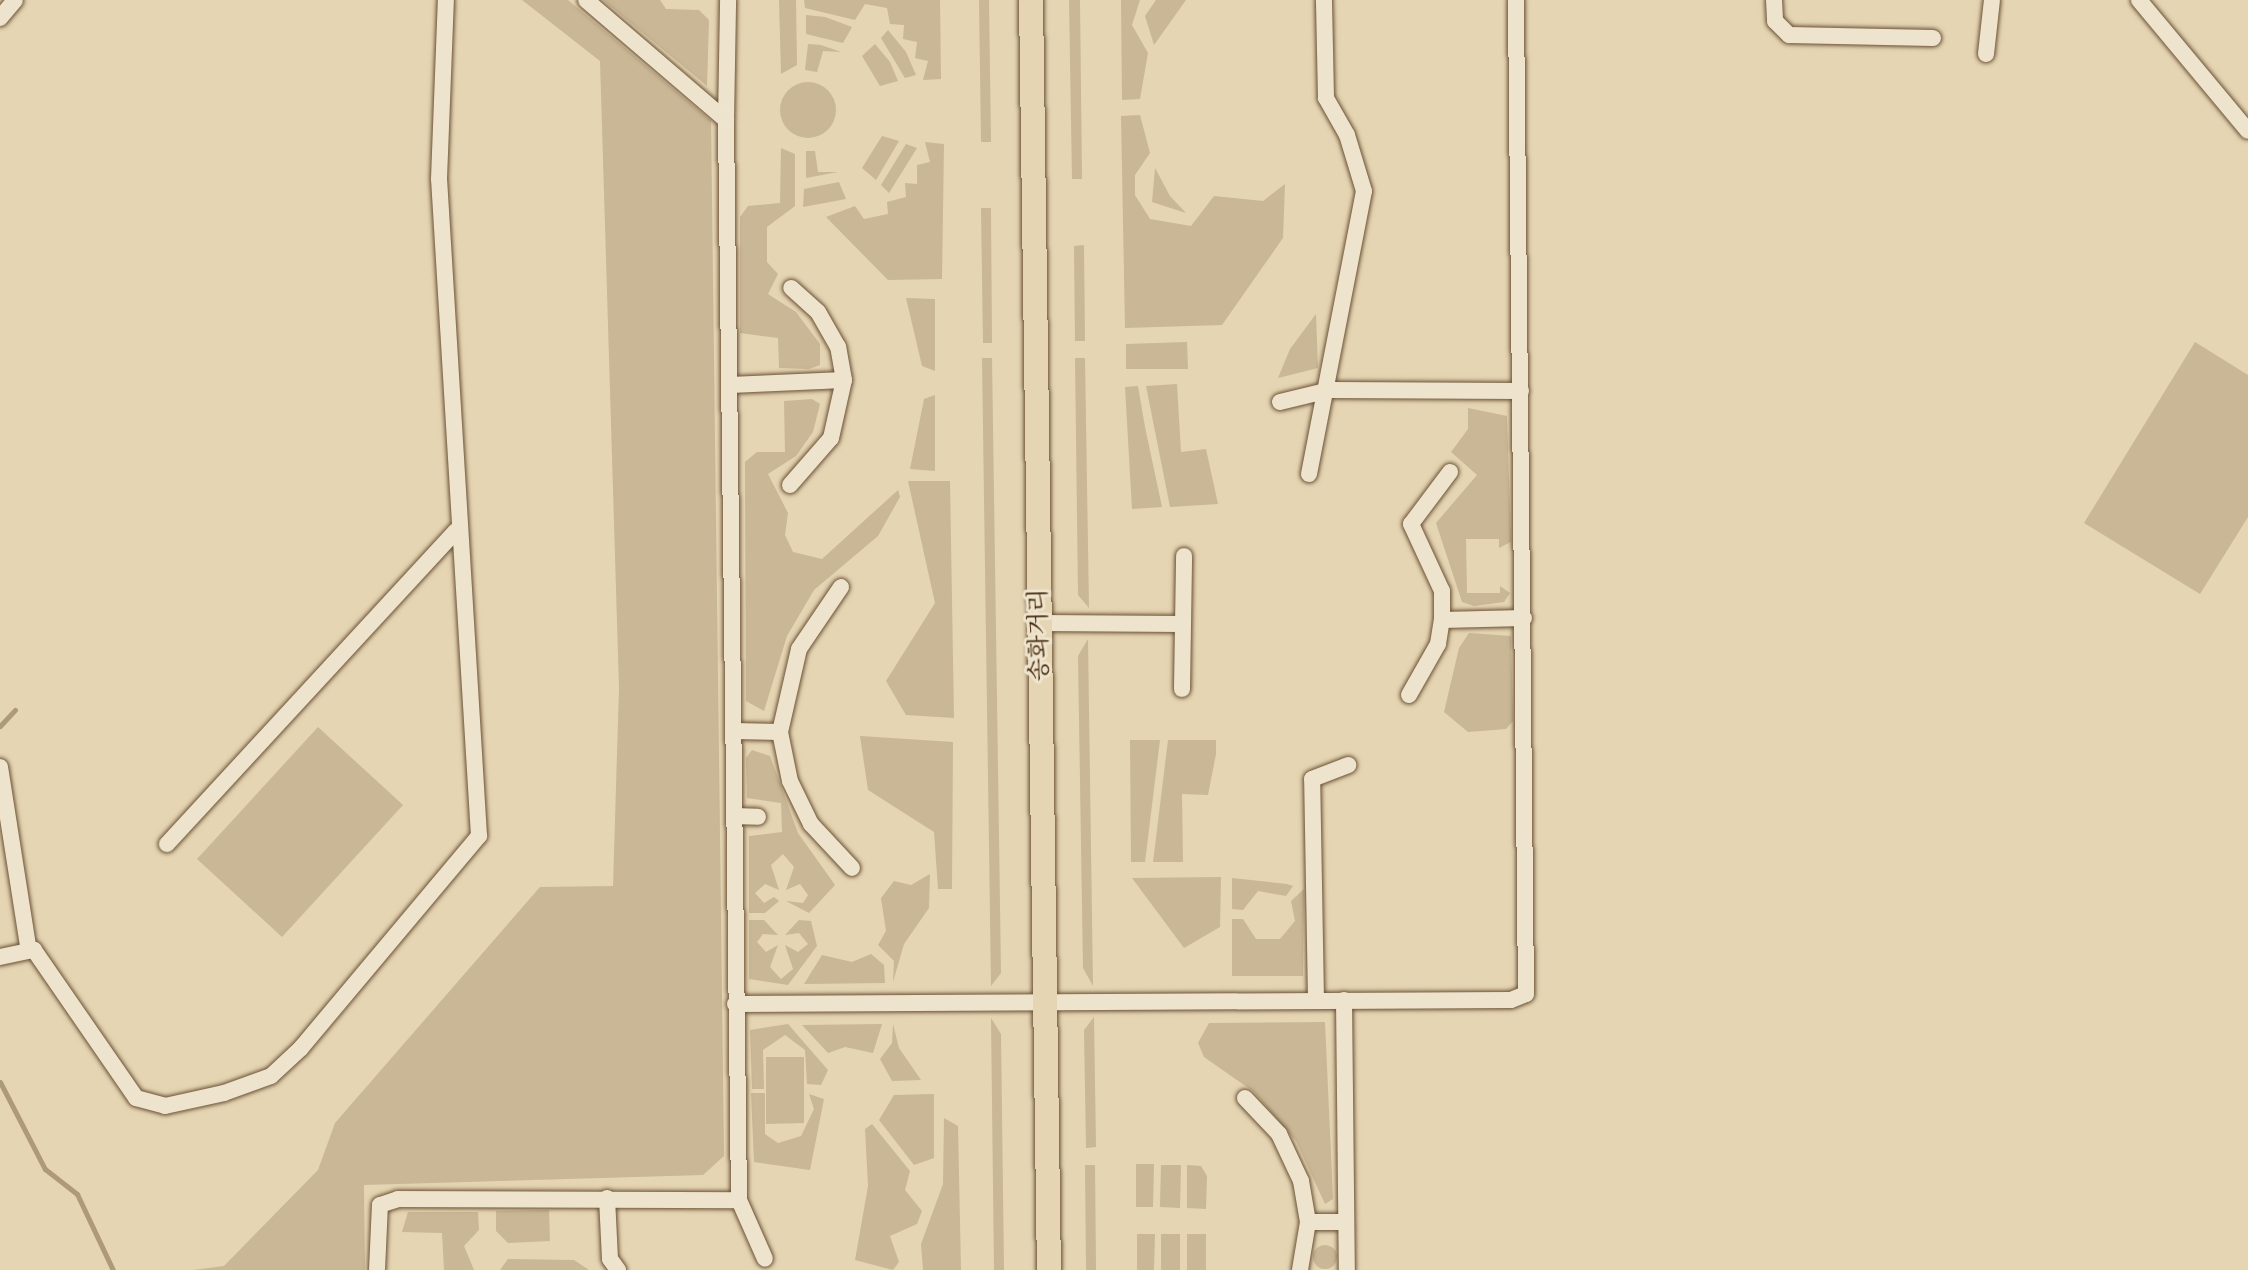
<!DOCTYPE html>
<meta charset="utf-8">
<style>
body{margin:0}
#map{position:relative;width:2248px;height:1270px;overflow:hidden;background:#e5d5b3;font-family:"Old Standard TT","Noto Serif KR",serif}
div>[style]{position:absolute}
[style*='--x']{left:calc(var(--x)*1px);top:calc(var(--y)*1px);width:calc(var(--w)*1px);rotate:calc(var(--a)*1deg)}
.green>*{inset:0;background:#c9b796}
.round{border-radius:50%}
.stream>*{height:5px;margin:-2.5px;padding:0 2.5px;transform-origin:2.5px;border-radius:2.5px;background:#ae9979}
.roads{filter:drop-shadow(0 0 2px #6b5134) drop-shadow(0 0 2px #6b5134)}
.minor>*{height:16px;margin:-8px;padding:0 8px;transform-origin:8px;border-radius:8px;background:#eee4ce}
.primary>*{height:24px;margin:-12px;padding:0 12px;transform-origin:12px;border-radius:12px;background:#e5d5b3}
span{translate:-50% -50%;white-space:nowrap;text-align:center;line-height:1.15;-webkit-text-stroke:6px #eee4ce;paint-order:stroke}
.street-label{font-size:24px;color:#422509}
</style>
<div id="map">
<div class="green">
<i style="clip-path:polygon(522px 0,568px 0,711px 121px,724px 1156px,703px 1175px,364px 1185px,365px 1270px,193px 1270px,224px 1266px,318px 1170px,335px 1123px,540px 887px,613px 886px,619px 688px,600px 61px)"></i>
<i style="clip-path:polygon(603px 0,660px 0,666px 9px,699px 10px,709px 20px,707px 86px)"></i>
<i style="clip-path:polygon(779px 0,796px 0,797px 65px,781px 74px)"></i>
<i style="clip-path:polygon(804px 0,940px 0,941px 79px,923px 80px,928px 61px,915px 58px,917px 42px,903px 39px,904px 25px,890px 24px,887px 8px,865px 4px,855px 20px,805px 8px)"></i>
<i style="clip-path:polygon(979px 0,989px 0,991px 142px,981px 142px)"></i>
<i style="clip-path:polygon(1069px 0,1080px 0,1082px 179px,1072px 179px)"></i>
<i style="clip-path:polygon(1121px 0,1140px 0,1132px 25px,1148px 53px,1140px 99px,1122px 100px)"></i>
<i style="clip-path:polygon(1156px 0,1186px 0,1154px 45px,1145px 16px)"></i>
<i style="clip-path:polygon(806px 15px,825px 17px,852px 27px,843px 43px,806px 34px)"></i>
<i style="clip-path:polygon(888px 30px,906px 52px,916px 75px,905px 78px,881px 38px)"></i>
<i style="clip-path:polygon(808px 44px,821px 45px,841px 52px,823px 51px,817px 72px,805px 70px)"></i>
<i style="clip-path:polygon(875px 44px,890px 62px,898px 81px,880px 86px,862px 56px)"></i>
<i class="round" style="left:780px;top:82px;width:56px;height:56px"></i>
<i style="clip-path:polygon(1140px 115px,1150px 153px,1135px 175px,1135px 195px,1150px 219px,1191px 226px,1214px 196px,1263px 201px,1285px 184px,1283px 238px,1222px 325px,1125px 328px,1121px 116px)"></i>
<i style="clip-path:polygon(882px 136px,899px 141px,876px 180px,862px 168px)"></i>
<i style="clip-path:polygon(925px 142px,944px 144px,942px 279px,888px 280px,826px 217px,855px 206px,864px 219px,888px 214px,887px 202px,906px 197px,905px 183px,917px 184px,917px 165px,930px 162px)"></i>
<i style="clip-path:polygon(906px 144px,917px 148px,889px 193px,881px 185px)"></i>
<i style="clip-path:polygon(781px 148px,795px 154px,795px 206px,767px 227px,767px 262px,778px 274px,768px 294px,796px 312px,820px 344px,820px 365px,809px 369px,779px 368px,778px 338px,740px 333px,740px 217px,748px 206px,780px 203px)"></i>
<i style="clip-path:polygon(806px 151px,815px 151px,818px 172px,838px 172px,806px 178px)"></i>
<i style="clip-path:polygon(1155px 168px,1170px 196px,1186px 213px,1152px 202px)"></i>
<i style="clip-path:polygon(839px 182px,846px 199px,803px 207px,804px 189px)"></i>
<i style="clip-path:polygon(981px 208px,991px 208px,992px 343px,983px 343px)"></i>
<i style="clip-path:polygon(1084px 245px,1085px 341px,1075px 341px,1074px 246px)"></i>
<i style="clip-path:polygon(906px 298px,935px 299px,935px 371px,922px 366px)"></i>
<i style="clip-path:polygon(1316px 314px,1318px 368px,1278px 378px,1290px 349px)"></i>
<i style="clip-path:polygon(1187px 342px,1188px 369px,1126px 369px,1126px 344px)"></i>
<i style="clip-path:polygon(2195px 342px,2248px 375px,2248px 517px,2200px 594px,2084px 523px)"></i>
<i style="clip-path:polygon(982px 358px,992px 358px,1001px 973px,991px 986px)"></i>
<i style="clip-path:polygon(1075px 358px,1085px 358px,1089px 608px,1078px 595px)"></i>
<i style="clip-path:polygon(1177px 384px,1181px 452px,1206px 449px,1218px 504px,1170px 507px,1146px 386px)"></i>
<i style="clip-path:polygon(1138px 386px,1145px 427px,1162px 507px,1132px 509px,1125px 387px)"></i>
<i style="clip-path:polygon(935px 395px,935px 471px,910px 469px,924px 399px)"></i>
<i style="clip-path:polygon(812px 399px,820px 404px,813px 432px,796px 456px,768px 474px,788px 513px,785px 535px,793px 552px,822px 559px,898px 490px,900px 497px,878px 536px,814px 590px,787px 636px,764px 711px,746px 701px,745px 462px,757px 452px,785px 452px,784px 401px)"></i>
<i style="clip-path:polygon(1468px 408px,1507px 416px,1511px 542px,1499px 548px,1499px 539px,1466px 539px,1467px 593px,1500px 593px,1500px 586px,1510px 593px,1504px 602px,1474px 606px,1462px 602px,1436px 523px,1477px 475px,1451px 452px,1468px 429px)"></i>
<i style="clip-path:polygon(908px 481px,950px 481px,954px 718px,906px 715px,886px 681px,935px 603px)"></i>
<i style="clip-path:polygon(1469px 633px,1511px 636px,1513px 721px,1506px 729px,1468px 732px,1444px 712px,1459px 648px)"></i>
<i style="clip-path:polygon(1088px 639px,1093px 986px,1083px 968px,1078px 656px)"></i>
<i style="clip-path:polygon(318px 727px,403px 805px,282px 937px,197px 859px)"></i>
<i style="clip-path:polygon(860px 736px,953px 742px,952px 889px,938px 889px,934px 832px,868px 790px)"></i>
<i style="clip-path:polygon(1130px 740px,1160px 740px,1145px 862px,1131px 862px)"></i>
<i style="clip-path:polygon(1168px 740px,1216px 740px,1216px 754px,1208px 795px,1182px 794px,1183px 862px,1153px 862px)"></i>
<i style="clip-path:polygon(752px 750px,770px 756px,798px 833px,835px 885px,809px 913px,786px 901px,803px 903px,808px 895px,800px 884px,786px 890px,794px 867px,783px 854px,771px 865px,779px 890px,765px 884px,755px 893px,764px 903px,774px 897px,779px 901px,765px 913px,749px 913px,749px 836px,782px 832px,781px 803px,747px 798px,746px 758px)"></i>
<i style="clip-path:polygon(930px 874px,929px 908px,904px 944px,893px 982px,894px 961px,878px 945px,886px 931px,881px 898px,894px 881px,911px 885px)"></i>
<i style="clip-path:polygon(1221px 877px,1220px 927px,1184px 948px,1132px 878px)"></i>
<i style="clip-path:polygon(1232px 878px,1287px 884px,1293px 886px,1286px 896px,1258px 891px,1243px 910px,1232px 909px)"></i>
<i style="clip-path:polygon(1304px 889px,1303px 976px,1232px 976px,1232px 919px,1243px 919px,1256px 939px,1280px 939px,1295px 921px,1291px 901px)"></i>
<i style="clip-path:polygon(749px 920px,764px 920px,778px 935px,763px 934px,757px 942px,766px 952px,778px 945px,770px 967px,781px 979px,793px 969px,785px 945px,798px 952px,808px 944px,799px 933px,785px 935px,799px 920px,811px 921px,817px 946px,788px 985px,749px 979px)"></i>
<i style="clip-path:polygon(871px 954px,884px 965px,885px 983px,804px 984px,822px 955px,852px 962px)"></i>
<i style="clip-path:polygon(1094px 1017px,1096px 1147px,1086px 1148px,1084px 1030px)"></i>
<i style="clip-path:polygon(991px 1018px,1001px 1034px,1004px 1270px,994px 1270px)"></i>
<i style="clip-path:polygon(1325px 1022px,1333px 1199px,1325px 1204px,1296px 1141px,1254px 1092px,1204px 1057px,1198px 1043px,1209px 1023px)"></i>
<i style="clip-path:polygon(788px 1024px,828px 1070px,821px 1085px,807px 1084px,805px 1050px,785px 1035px,763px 1050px,764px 1089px,752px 1089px,750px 1030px)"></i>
<i style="clip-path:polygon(882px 1024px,873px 1053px,845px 1047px,828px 1053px,802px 1025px)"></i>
<i style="clip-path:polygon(893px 1024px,899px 1048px,921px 1080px,892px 1081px,880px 1059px,892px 1043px)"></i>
<i style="clip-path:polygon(766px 1057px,804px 1057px,804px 1123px,766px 1124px)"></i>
<i style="clip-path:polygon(751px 1093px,765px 1093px,765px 1134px,778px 1143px,801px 1136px,814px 1109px,809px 1094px,824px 1099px,810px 1170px,754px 1162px)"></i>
<i style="clip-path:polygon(934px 1094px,934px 1158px,914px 1165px,879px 1120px,894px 1095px)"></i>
<i style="clip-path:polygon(944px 1118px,958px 1126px,961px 1270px,923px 1270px,921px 1244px,943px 1184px)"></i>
<i style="clip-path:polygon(872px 1124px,910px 1171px,905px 1190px,922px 1211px,917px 1224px,890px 1236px,899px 1262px,893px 1270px,855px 1260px,868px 1186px,865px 1129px)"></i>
<i style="clip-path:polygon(1136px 1164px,1154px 1164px,1153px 1207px,1136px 1207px)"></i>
<i style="clip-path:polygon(1085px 1165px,1095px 1165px,1096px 1270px,1086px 1270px)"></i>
<i style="clip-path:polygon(1161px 1165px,1181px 1165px,1180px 1208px,1160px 1207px)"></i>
<i style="clip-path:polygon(1187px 1165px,1201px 1166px,1207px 1176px,1206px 1209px,1187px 1208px)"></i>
<i style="clip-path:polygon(549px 1210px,550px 1241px,508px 1243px,496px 1231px,496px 1211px)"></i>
<i style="clip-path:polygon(408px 1212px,478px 1212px,479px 1230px,464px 1246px,474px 1270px,444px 1270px,442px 1233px,402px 1232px)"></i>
<i style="clip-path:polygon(1137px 1234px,1155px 1234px,1154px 1270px,1137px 1270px)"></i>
<i style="clip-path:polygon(1161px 1234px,1180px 1234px,1180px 1270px,1161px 1270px)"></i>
<i style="clip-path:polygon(1187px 1234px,1206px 1234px,1206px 1270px,1187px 1270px)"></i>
<i class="round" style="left:1313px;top:1245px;width:24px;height:24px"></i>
<i style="clip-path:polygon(508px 1259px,574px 1260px,589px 1270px,500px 1270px)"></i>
</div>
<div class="stream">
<i style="--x:0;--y:726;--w:22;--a:-47"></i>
<i style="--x:0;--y:1082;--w:98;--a:62.7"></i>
<i style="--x:45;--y:1169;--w:41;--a:38"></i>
<i style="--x:77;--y:1194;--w:84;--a:64.7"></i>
</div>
<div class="roads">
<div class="minor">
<i style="--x:1774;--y:0;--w:21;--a:87"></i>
<i style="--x:1775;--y:21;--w:20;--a:45"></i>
<i style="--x:1789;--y:35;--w:144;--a:1.2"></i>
<i style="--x:2139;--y:0;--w:170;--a:50.2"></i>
<i style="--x:0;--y:18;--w:23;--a:-50"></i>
<i style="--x:1986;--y:54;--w:54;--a:-83.7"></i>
<i style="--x:726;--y:120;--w:120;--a:-89"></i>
<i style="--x:730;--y:385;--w:114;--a:-2.5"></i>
<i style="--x:1280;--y:402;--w:51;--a:-13.5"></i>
<i style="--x:1330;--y:390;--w:191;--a:0.3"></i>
<i style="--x:1309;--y:474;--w:288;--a:-79"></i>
<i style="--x:1364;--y:191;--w:59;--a:-106.9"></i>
<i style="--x:1347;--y:135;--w:43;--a:-119.6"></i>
<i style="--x:1326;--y:98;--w:98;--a:-91.2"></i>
<i style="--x:790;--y:485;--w:62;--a:-48.9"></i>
<i style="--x:831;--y:438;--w:59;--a:-77.4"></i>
<i style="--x:844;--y:380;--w:34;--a:-100"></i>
<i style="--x:838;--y:347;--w:40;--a:-119.7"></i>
<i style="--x:818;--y:312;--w:36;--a:-138"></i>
<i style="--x:841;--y:587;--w:75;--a:124.1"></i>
<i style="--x:799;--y:649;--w:85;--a:102.9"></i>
<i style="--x:780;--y:732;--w:50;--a:78.5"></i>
<i style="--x:790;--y:781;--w:48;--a:64"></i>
<i style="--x:811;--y:824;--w:60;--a:47"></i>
<i style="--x:1442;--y:620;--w:82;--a:-1.4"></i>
<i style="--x:1041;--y:623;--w:142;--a:0.4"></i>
<i style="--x:1182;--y:689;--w:133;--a:-89.1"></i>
<i style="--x:1409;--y:695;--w:59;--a:-60.4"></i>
<i style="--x:1438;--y:644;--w:24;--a:-81"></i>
<i style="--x:1442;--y:620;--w:29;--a:-90"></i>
<i style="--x:1442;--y:591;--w:74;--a:-114.8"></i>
<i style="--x:1411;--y:524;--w:65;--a:-53.1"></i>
<i style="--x:734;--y:731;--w:46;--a:1.2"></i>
<i style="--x:0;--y:767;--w:181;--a:81.1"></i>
<i style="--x:734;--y:816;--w:24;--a:2"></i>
<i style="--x:167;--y:844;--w:426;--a:-47.3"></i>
<i style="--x:0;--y:957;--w:35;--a:-12"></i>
<i style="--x:34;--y:950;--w:180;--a:55.4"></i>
<i style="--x:136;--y:1098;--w:30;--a:15"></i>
<i style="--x:165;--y:1106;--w:60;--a:-12.4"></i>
<i style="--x:224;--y:1093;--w:50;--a:-19.9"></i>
<i style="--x:271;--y:1076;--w:41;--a:-43"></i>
<i style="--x:301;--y:1048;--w:277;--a:-50"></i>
<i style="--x:479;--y:836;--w:658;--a:-93.48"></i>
<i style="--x:439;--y:179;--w:179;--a:-87.8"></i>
<i style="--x:1316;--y:1000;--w:221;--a:-91"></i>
<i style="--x:1312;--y:779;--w:39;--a:-21"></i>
<i style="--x:1344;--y:1000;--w:270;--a:89.4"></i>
<i style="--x:735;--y:1004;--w:776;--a:-0.3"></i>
<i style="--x:1511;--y:1000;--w:16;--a:-22"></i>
<i style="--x:1526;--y:994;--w:994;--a:-90.58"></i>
<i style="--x:1245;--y:1098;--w:50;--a:46.6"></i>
<i style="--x:1279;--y:1134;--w:52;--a:64.9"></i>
<i style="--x:1301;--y:1181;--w:42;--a:80.3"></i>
<i style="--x:1308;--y:1222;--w:49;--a:99.5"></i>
<i style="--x:607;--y:1198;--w:61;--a:87.2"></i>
<i style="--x:610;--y:1259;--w:14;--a:54"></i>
<i style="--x:739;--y:1200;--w:64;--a:66.2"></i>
<i style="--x:1308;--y:1222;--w:38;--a:0"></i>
<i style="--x:377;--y:1270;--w:65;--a:-87.4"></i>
<i style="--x:380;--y:1205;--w:19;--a:-18"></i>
<i style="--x:398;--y:1199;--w:341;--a:0.2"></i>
<i style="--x:739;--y:1200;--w:1080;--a:-90.69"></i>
<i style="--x:726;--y:120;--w:184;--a:-139.4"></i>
</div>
<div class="primary">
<i style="--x:1031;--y:0;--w:1270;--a:89.19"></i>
</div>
</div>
<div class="street-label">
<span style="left:1041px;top:635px;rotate:-91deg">송화거리</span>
</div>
</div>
